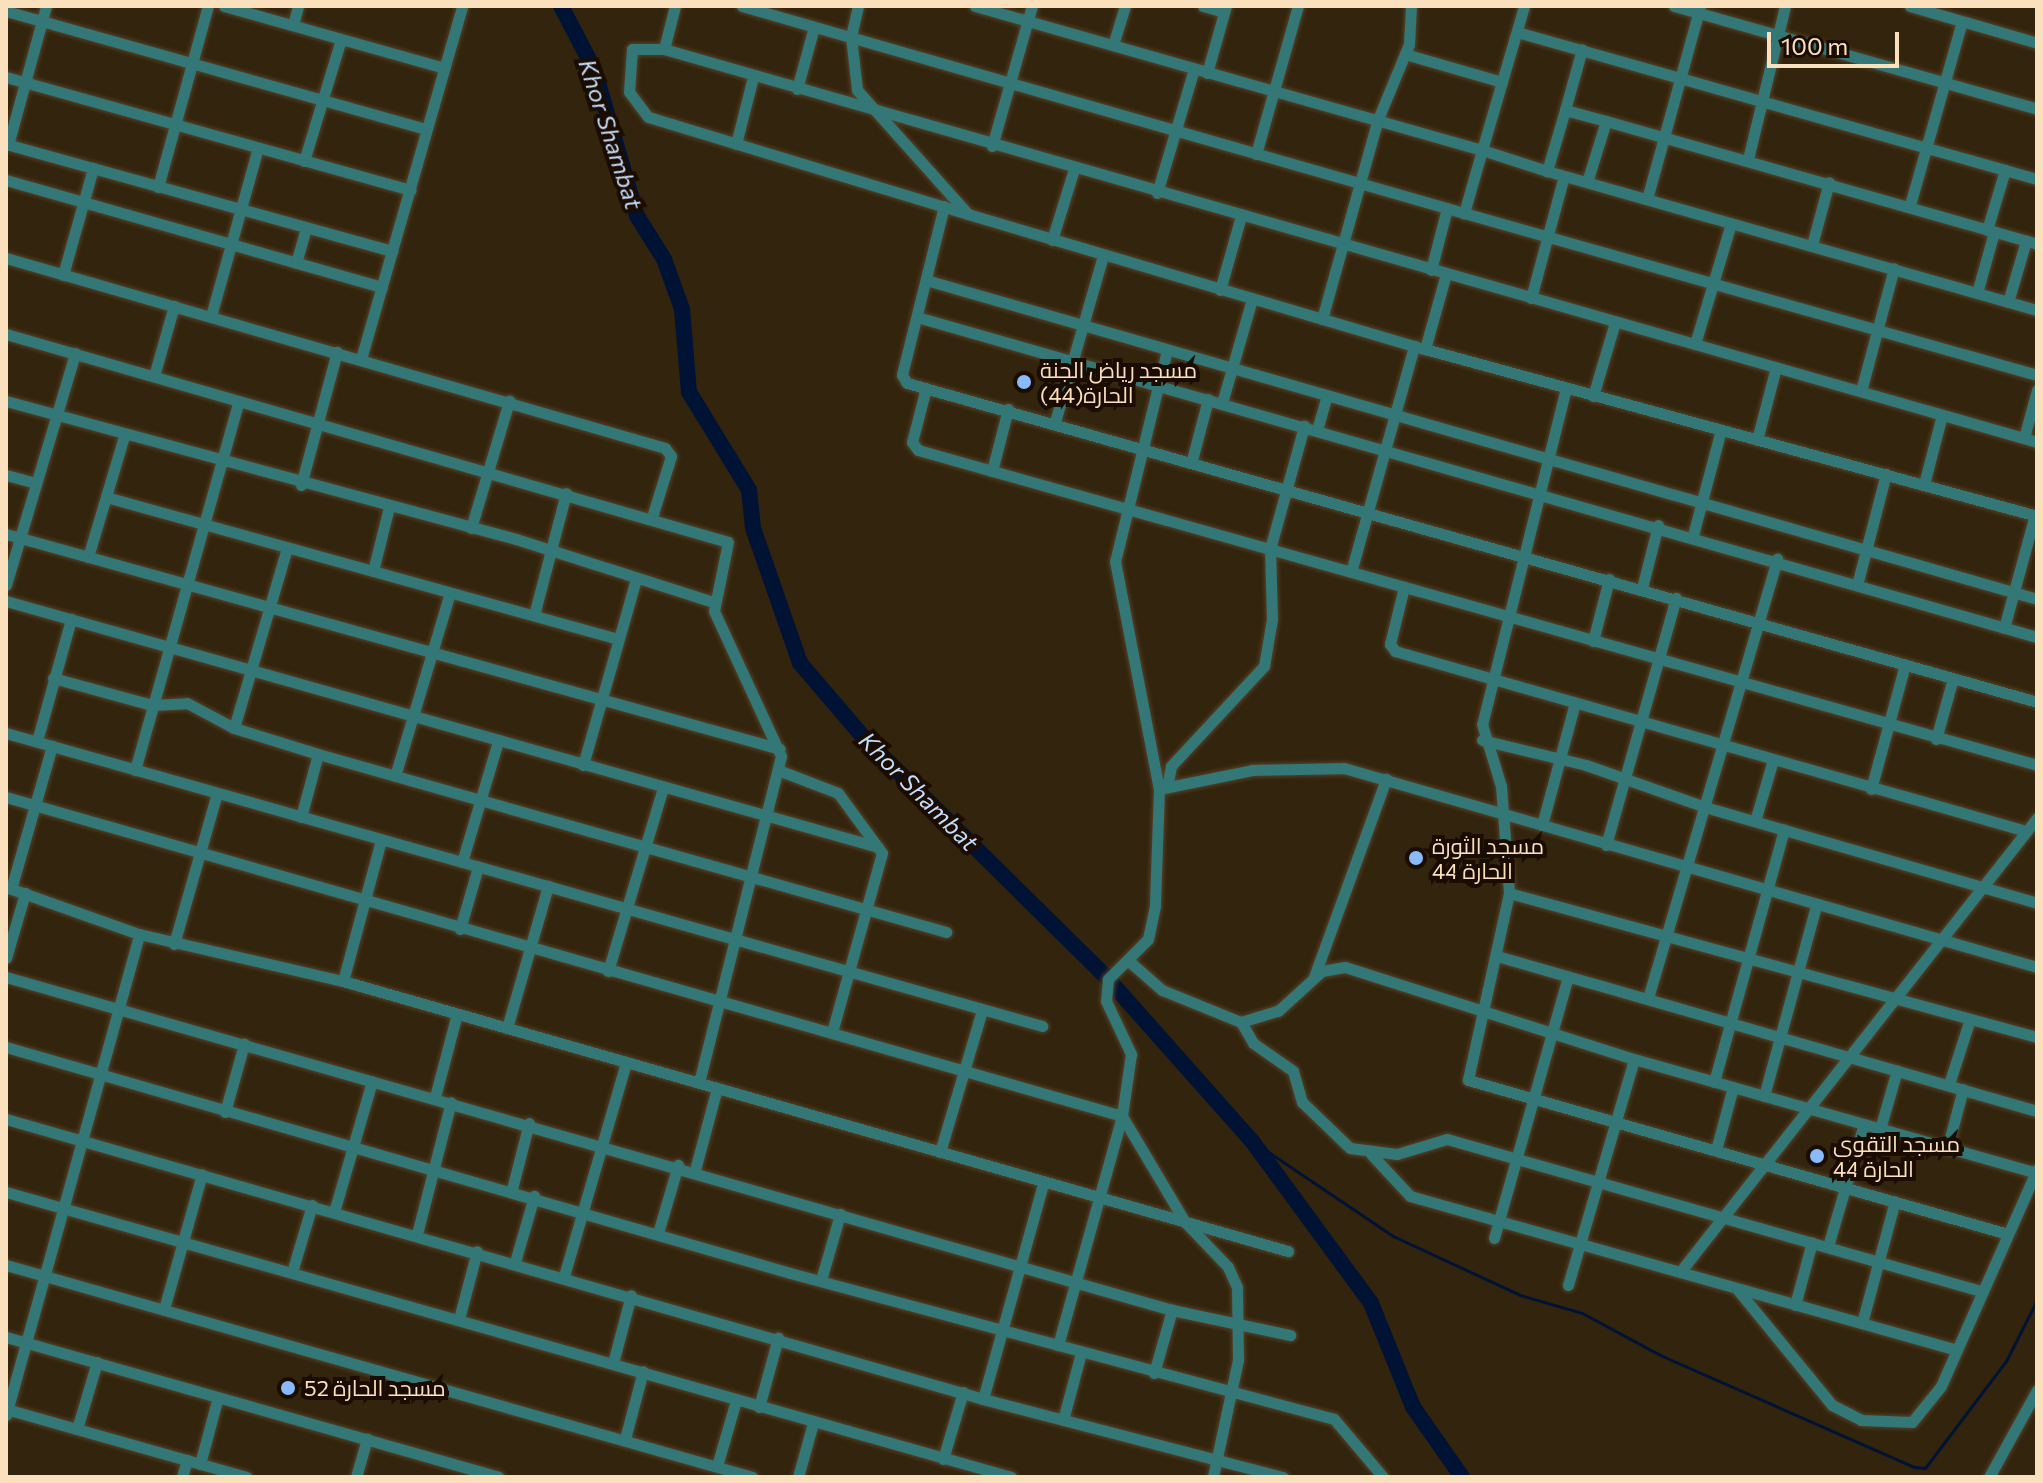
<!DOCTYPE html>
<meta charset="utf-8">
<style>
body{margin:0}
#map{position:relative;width:2043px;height:1483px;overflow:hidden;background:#33240d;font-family:Commissioner,Cairo,sans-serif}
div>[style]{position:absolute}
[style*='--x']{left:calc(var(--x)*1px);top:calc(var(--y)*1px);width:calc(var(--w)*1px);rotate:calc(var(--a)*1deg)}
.stream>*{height:3px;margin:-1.5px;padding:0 1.5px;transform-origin:1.5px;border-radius:1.5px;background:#001334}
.river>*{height:16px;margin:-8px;padding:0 8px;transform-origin:8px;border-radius:8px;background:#001334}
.roads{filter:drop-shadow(0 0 2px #534229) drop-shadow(0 0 2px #534229)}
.minor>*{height:11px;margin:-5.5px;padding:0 5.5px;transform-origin:5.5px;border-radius:5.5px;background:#377}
.dots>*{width:22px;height:22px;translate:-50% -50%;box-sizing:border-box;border:4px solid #1a0c00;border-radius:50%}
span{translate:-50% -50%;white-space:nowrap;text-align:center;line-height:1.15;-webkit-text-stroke:8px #1a0c00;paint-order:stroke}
.poi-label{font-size:22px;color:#fae0bd}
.left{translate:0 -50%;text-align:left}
.water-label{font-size:24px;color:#c5dcfb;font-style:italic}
.frame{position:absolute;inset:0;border:8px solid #fae0bd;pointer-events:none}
.scale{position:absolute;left:1767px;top:32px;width:132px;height:36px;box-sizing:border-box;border:4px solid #fae0bd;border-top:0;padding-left:10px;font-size:24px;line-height:28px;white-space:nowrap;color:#fae0bd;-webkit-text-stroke:6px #1a0c00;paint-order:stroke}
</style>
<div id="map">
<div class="stream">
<i style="--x:1252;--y:1141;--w:170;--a:34"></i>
<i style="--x:1393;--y:1236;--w:140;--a:24.9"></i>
<i style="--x:1520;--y:1295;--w:65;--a:16.2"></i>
<i style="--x:1582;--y:1313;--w:89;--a:28.3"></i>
<i style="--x:1660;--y:1355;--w:278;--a:23.8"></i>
<i style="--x:1914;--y:1467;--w:11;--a:5"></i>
<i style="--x:1925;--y:1468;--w:134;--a:-52.9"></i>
<i style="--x:2006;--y:1361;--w:68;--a:-63.1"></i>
</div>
<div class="river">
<i style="--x:561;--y:6;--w:71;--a:62.4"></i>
<i style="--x:594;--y:69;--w:153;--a:73.7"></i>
<i style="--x:637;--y:216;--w:51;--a:57.9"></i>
<i style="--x:664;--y:259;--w:53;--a:70.2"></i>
<i style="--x:682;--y:309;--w:83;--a:85.2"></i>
<i style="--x:689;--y:392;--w:115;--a:58.5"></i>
<i style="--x:749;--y:490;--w:38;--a:84"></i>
<i style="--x:753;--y:528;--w:143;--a:70.8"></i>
<i style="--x:800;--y:663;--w:99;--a:49.5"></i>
<i style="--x:864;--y:738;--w:343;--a:44.6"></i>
<i style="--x:1108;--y:979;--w:217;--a:48.4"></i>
<i style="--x:1252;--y:1141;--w:201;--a:53.7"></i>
<i style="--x:1371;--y:1303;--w:112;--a:68"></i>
<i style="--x:1413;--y:1407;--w:85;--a:55"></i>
</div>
<div class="roads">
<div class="minor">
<i style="--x:224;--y:6;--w:229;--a:15.7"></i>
<i style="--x:742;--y:6;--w:751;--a:16"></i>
<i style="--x:858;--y:6;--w:32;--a:103"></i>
<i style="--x:851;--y:37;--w:53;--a:83.5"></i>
<i style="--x:857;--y:90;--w:166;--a:48.2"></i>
<i style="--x:968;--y:214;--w:477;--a:16.5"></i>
<i style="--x:1425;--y:349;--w:634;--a:15.26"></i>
<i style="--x:975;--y:6;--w:527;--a:15.86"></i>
<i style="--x:1482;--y:150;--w:150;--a:-73.7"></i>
<i style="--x:1203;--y:6;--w:22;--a:16"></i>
<i style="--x:1674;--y:6;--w:377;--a:15.8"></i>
<i style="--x:1910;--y:6;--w:132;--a:16.2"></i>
<i style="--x:6;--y:11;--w:436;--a:15.7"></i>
<i style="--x:293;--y:25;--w:20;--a:-75"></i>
<i style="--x:1517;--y:32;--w:540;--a:15.79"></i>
<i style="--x:1113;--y:45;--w:41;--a:-72.9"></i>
<i style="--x:664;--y:49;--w:44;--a:-75.7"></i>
<i style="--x:1405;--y:54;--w:101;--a:16.1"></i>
<i style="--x:1207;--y:73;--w:70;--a:-74.2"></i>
<i style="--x:6;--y:77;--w:420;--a:15.6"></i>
<i style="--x:797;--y:89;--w:64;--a:-74.7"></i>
<i style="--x:1565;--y:110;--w:63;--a:-74.4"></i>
<i style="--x:1606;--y:121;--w:448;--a:15.9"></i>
<i style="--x:6;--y:144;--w:401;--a:15.5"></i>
<i style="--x:736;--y:144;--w:69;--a:-75.8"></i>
<i style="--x:8;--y:145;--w:144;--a:-74.7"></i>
<i style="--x:992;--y:146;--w:146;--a:-74.1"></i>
<i style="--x:1256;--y:154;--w:154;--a:-74.2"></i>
<i style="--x:1748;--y:159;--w:157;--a:-76.4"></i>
<i style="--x:304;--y:161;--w:127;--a:-73.1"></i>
<i style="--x:1547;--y:171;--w:509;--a:15.84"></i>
<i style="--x:6;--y:180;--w:391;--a:15.9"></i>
<i style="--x:1587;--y:182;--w:64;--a:-72.7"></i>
<i style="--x:1606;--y:121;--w:42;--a:-165"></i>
<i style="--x:1565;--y:110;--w:64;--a:106.4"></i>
<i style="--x:1547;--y:171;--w:68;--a:-162.1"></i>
<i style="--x:1482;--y:150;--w:66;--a:105.9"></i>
<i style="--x:1464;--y:213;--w:595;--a:15.79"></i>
<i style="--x:158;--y:187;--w:188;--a:-74.6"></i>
<i style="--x:1157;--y:193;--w:129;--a:-73.4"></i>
<i style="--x:1647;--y:199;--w:199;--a:-74.6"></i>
<i style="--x:1910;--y:205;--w:191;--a:-74.2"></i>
<i style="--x:944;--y:206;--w:174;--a:104"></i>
<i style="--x:902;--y:375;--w:9;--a:58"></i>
<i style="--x:907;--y:383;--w:1174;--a:15.76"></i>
<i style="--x:968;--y:214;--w:334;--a:-163.1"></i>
<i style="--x:648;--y:117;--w:31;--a:-127"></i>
<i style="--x:629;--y:92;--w:43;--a:-86"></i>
<i style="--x:632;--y:49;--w:32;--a:0"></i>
<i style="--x:664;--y:49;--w:1428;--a:15.97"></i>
<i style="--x:1987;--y:230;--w:63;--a:-73.3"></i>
<i style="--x:1052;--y:240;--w:74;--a:-72.8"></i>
<i style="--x:1812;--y:245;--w:65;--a:-74.9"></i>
<i style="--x:6;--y:258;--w:686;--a:16.08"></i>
<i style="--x:665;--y:448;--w:10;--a:53"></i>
<i style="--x:671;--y:456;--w:64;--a:107.3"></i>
<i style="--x:296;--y:263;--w:37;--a:-74"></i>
<i style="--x:1431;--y:270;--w:64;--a:-75.5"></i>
<i style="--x:63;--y:275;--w:111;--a:-74.3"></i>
<i style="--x:926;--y:280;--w:1156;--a:16.02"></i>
<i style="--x:1220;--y:290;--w:77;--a:-74.2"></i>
<i style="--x:1977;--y:293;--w:63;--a:-74.4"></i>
<i style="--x:1531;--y:298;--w:126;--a:-74.9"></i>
<i style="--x:2008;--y:302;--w:64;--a:-73.6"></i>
<i style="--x:211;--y:316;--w:174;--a:-74.4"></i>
<i style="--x:917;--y:317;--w:1165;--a:15.95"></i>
<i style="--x:1322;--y:319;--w:208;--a:-74.4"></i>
<i style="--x:1378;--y:119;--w:81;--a:-67.5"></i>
<i style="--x:1409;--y:44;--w:38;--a:-87"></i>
<i style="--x:6;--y:334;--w:751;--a:16.07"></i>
<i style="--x:728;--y:542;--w:70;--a:101.5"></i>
<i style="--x:714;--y:611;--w:160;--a:65.2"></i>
<i style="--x:781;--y:756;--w:337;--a:104.1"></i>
<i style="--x:1695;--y:344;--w:126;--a:-73.4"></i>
<i style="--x:1425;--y:349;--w:78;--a:-74.4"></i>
<i style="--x:1167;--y:350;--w:217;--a:103.8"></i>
<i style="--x:1115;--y:561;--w:232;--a:79.1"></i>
<i style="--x:1159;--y:789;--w:117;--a:92"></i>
<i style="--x:1155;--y:906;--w:34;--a:102"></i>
<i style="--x:1148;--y:939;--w:57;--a:135"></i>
<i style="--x:1108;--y:979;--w:22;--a:95"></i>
<i style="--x:1106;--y:1001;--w:59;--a:64.7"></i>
<i style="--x:1131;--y:1054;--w:63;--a:98.3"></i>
<i style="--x:1122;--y:1116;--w:123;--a:59.3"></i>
<i style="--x:1185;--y:1222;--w:62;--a:46.3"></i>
<i style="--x:1228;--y:1267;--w:22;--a:66"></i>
<i style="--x:1237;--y:1287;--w:73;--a:89.2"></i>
<i style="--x:1238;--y:1360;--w:120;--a:102.1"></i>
<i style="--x:361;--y:359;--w:367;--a:-74"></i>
<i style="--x:154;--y:376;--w:73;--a:-74.1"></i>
<i style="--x:926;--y:388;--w:56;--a:104.5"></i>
<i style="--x:912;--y:442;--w:10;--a:53"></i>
<i style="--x:918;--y:450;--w:1162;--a:15.72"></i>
<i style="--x:1566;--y:388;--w:346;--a:104"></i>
<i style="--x:1482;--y:724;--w:65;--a:73"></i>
<i style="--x:1501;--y:786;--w:107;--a:85.7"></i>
<i style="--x:1509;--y:893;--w:191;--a:102.4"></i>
<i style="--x:1468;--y:1080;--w:557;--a:15.93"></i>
<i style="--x:1861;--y:391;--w:127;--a:-75"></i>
<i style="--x:1593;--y:396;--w:77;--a:-73.4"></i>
<i style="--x:6;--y:401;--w:528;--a:15.14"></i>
<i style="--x:516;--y:539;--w:207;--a:17.7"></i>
<i style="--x:1222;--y:403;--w:108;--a:-73.9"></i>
<i style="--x:1055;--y:422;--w:173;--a:-73.9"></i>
<i style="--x:1317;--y:430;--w:35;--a:-74"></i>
<i style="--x:2024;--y:438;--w:50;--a:-74.8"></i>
<i style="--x:1757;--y:440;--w:75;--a:-75.4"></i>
<i style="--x:1192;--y:460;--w:63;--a:-75.3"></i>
<i style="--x:992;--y:471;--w:64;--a:-75.5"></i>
<i style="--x:6;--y:475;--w:31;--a:15"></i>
<i style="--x:1924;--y:484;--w:71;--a:-75.4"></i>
<i style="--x:301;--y:485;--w:138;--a:-74.9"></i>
<i style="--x:106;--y:497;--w:531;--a:15.5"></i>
<i style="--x:471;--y:528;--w:133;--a:-73.3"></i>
<i style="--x:6;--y:534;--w:803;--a:15.52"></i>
<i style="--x:1693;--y:535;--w:109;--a:-75.1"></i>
<i style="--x:88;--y:557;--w:126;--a:-73.4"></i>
<i style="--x:373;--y:571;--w:66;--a:-76"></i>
<i style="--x:1351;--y:572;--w:235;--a:-74.4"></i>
<i style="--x:6;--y:585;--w:242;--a:-73.4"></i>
<i style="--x:1857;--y:585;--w:115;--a:-75.4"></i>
<i style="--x:1404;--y:587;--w:59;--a:103.8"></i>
<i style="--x:1390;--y:644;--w:9;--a:54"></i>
<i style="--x:1395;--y:651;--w:656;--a:15.92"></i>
<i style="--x:1642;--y:588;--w:65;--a:-75.7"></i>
<i style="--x:6;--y:601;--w:906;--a:15.75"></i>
<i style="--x:534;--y:615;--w:126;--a:-75.3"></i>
<i style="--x:2004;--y:628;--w:117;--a:-74.7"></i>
<i style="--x:1593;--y:641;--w:64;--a:-75.5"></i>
<i style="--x:53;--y:678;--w:103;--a:15.3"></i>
<i style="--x:152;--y:705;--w:35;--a:-3"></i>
<i style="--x:187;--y:703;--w:53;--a:28"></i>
<i style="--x:234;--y:728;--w:88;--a:17.2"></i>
<i style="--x:318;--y:754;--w:653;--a:15.82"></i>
<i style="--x:234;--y:728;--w:188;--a:-73.6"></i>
<i style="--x:6;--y:733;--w:1077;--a:15.79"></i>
<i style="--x:1936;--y:739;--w:63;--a:-74.4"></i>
<i style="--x:1482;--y:740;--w:107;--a:13.5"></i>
<i style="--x:1586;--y:765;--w:126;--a:19.4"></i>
<i style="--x:1705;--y:807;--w:346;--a:16.1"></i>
<i style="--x:37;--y:741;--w:127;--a:-74.4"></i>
<i style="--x:583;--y:765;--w:193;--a:-74.1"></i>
<i style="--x:135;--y:770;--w:383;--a:-74.3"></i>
<i style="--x:778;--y:770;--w:64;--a:21"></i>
<i style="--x:838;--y:793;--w:74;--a:53.7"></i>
<i style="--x:882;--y:853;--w:186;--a:105.6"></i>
<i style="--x:395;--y:776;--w:191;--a:-73.3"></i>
<i style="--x:1167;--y:787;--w:21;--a:-79"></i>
<i style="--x:1171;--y:766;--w:137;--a:-47.1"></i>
<i style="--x:1264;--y:666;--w:48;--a:-80.3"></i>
<i style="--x:1272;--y:619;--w:70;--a:-91.6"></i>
<i style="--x:1270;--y:549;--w:128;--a:-74.5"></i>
<i style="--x:1159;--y:789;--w:95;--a:-11.5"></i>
<i style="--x:1252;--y:770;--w:92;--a:-1.2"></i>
<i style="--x:1344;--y:768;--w:721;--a:16.02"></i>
<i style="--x:1871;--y:789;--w:129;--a:-74.7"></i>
<i style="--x:6;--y:797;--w:1161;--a:15.95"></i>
<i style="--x:1122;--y:1116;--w:238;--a:105.6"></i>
<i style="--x:301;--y:817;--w:65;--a:-74.9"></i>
<i style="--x:1755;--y:821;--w:64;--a:-73.6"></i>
<i style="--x:1542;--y:825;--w:126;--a:-74.9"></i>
<i style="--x:1606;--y:845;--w:257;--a:-74.2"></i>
<i style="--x:462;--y:862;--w:126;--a:-73.4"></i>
<i style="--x:6;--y:887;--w:141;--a:19.5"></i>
<i style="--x:139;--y:934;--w:209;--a:13"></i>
<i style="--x:343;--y:981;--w:983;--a:15.95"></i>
<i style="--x:11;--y:889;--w:149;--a:-74"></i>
<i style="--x:1509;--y:893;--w:547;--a:15.26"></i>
<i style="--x:460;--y:929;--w:65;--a:-73.8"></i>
<i style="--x:174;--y:944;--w:157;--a:-74.1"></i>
<i style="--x:1497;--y:956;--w:562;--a:16.02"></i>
<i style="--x:6;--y:958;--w:68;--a:-73.7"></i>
<i style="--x:1130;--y:962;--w:43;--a:41.2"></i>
<i style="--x:1162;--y:990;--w:85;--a:22.1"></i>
<i style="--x:1241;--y:1022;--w:39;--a:-17"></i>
<i style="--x:1278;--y:1011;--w:59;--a:-42.3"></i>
<i style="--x:1322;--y:971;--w:23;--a:-10"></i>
<i style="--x:1345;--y:967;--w:303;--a:17.7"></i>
<i style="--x:1634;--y:1059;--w:418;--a:15.8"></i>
<i style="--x:608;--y:971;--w:191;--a:-73.3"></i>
<i style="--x:6;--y:977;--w:1213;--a:15.94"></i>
<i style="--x:1172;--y:1310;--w:121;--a:12"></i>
<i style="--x:1314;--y:977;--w:211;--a:-70"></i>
<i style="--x:343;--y:981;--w:146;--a:-74.9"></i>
<i style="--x:1648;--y:998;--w:458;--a:-73.6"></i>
<i style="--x:1241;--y:1022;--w:24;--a:60"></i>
<i style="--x:1253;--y:1043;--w:49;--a:35"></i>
<i style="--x:1293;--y:1071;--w:32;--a:74"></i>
<i style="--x:1302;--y:1102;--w:66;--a:43.8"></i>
<i style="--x:1350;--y:1148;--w:47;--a:7.3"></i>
<i style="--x:1397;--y:1154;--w:52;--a:-16.7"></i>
<i style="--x:1447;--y:1139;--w:555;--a:15.89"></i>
<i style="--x:507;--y:1028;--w:148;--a:-73.9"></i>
<i style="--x:6;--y:1047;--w:816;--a:16.08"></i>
<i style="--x:790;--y:1273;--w:563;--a:15.02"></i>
<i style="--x:1334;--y:1419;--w:76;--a:49.8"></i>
<i style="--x:1714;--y:1082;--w:262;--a:-74.5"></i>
<i style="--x:1949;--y:1084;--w:68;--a:-72.1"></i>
<i style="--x:1764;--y:1096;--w:197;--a:-74.7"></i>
<i style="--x:435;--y:1097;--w:86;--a:-75.2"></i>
<i style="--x:225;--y:1112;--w:71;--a:-74.4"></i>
<i style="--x:6;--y:1119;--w:1016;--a:15.99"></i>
<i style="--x:983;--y:1399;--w:310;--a:14.6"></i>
<i style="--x:1880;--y:1129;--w:61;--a:-73.9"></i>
<i style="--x:1947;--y:1149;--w:62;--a:-75.1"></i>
<i style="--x:1716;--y:1150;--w:65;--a:-74.9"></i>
<i style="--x:940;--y:1152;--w:148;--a:-73.5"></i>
<i style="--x:1371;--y:1154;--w:57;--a:47.1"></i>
<i style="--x:1410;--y:1196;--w:568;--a:15.72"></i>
<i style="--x:695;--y:1170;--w:85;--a:-75"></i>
<i style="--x:512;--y:1189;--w:68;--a:-75.6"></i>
<i style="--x:6;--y:1192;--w:1045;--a:15.83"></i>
<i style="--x:334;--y:1212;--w:136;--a:-73.8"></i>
<i style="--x:658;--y:1233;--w:71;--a:-73.6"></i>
<i style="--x:417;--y:1234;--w:136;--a:-75.6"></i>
<i style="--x:1494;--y:1238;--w:272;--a:-74.2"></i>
<i style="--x:1828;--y:1246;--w:127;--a:-73.6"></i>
<i style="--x:515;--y:1262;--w:69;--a:-73.9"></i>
<i style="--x:6;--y:1265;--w:776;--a:15.86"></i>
<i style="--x:292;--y:1272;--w:70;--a:-73.4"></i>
<i style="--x:1680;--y:1272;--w:578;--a:-51.82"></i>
<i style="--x:564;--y:1276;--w:223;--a:-73.8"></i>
<i style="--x:821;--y:1280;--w:69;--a:-73.9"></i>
<i style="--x:1568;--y:1285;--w:235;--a:-73.7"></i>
<i style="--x:1737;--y:1289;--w:150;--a:50.7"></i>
<i style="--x:1832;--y:1405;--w:33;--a:27"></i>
<i style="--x:1861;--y:1420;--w:51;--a:2.2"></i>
<i style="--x:1912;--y:1422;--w:46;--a:-51.1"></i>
<i style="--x:1941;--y:1386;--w:237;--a:-66.1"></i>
<i style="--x:1795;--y:1305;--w:65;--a:-74.9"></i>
<i style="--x:164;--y:1309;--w:140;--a:-74.3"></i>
<i style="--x:459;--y:1319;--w:70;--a:-75.2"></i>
<i style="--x:1862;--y:1323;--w:126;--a:-74.9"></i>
<i style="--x:6;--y:1337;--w:512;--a:15.85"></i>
<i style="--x:613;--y:1363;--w:70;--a:-75.2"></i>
<i style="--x:1154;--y:1373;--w:66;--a:-74.1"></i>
<i style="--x:983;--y:1399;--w:226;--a:-74.4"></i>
<i style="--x:759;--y:1407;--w:72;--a:-74.6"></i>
<i style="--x:6;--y:1409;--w:250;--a:15.8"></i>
<i style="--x:6;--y:1415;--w:499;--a:-74.5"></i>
<i style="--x:1063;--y:1420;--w:69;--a:-75"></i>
<i style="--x:77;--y:1429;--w:70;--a:-73.4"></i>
<i style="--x:625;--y:1439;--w:70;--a:-75.2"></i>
<i style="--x:943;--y:1459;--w:70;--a:-73.4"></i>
<i style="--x:200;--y:1464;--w:69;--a:-75"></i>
<i style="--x:717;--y:1466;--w:69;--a:-73.9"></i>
<i style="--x:182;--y:1477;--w:18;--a:-74"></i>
<i style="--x:356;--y:1477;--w:40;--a:-74"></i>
<i style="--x:798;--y:1477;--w:56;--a:-74.5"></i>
<i style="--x:1989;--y:1477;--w:99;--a:-61.1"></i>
</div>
</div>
<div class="dots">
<i style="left:1024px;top:382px;background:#88bafc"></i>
<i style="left:1416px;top:858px;background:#88bafc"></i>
<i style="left:1817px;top:1156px;background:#88bafc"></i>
<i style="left:288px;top:1388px;background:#88bafc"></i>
</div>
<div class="poi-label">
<span class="left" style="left:1040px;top:382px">مسجد رياض الجنة<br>الحارة(44)</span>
<span class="left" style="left:1432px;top:858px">مسجد الثورة<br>الحارة 44</span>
<span class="left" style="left:1833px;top:1156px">مسجد التقوي<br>الحارة 44</span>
<span class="left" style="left:304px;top:1388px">مسجد الحارة 52</span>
</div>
<div class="water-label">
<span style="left:611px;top:134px;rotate:72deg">Khor Shambat</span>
<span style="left:919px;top:791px;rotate:45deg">Khor Shambat</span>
</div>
<div class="frame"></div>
<div class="scale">100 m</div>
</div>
